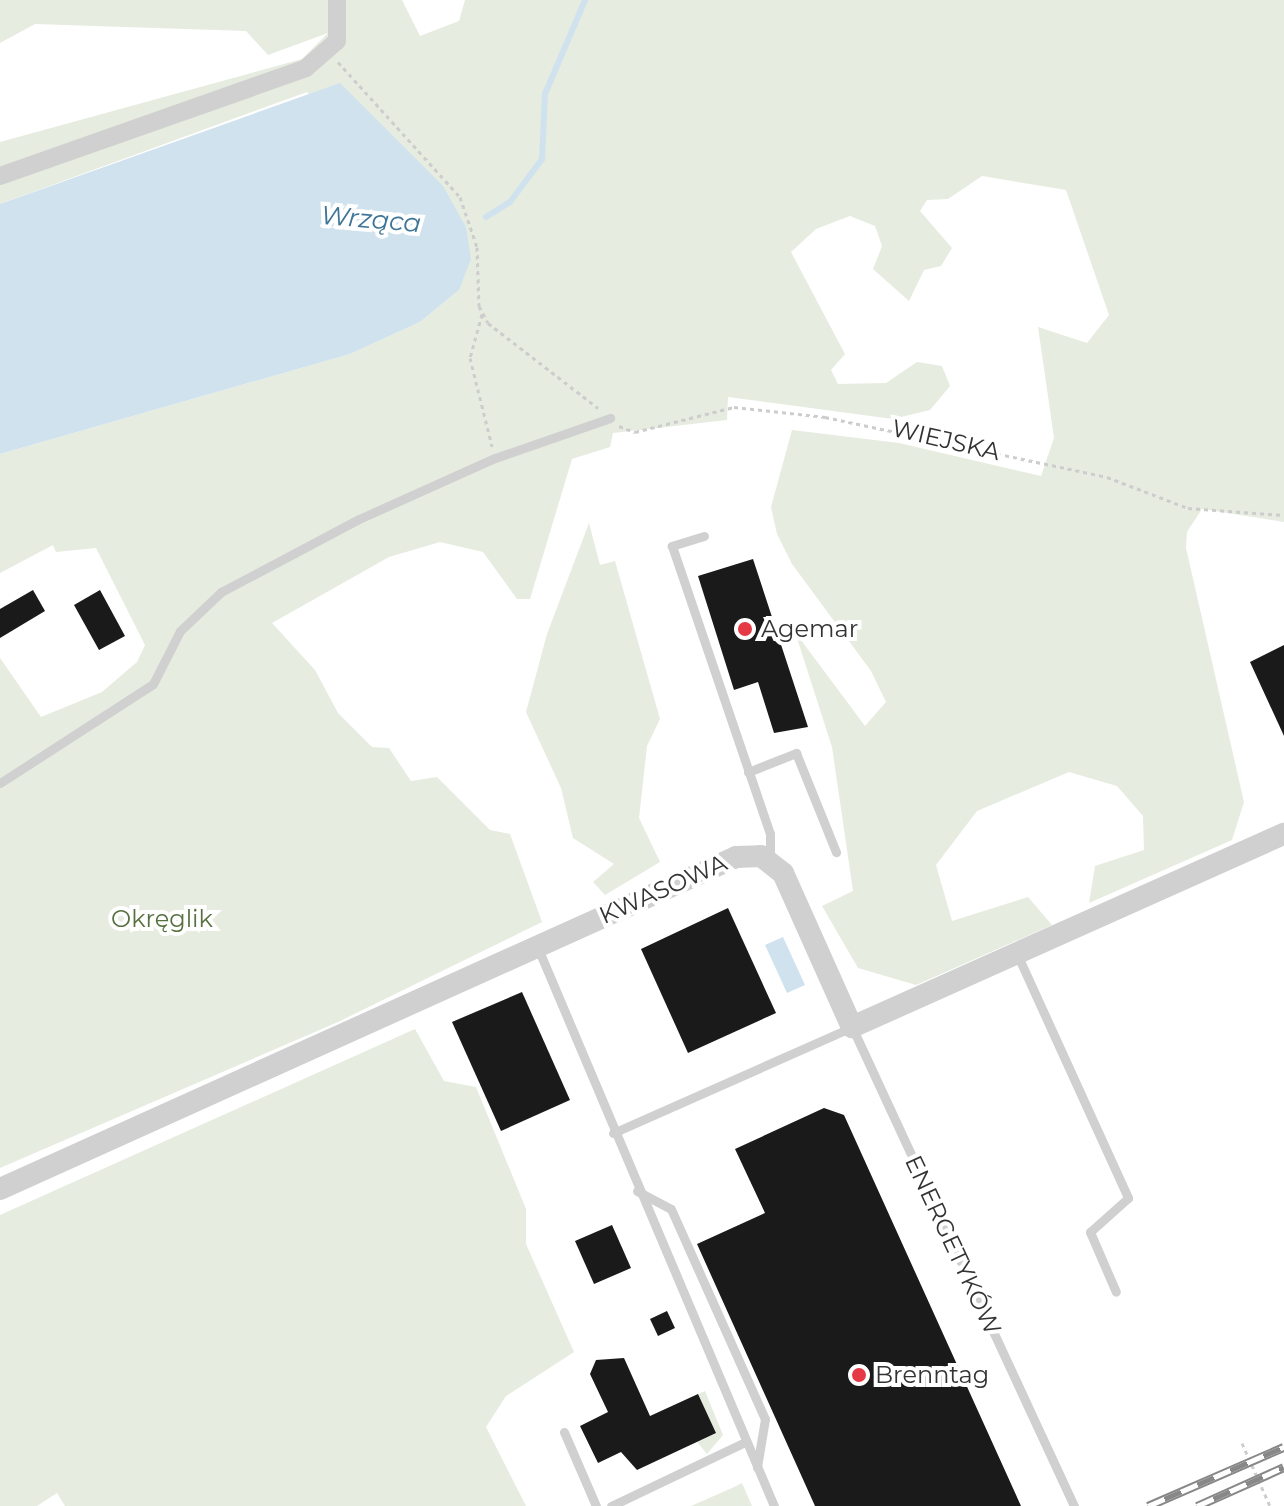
<!DOCTYPE html>
<meta charset="utf-8">
<style>
body{margin:0}
#map{position:relative;width:1284px;height:1506px;overflow:hidden;background:#fff;font-family:Montserrat,sans-serif}
div>[style]{position:absolute}
[style*='--x']{left:calc(var(--x)*1px);top:calc(var(--y)*1px);width:calc(var(--w)*1px);rotate:calc(var(--a)*1deg)}
.green>*{inset:0;background:#e6ecdf}
.water>*{inset:0;background:#cfe2ee}
.stream>*{height:6px;margin:-3px;padding:0 3px;transform-origin:3px;border-radius:3px;background:#cfe2ee}
.building>*{inset:0;background:#1a1a1a}
.path>*{height:3px;margin-top:-1.5px;transform-origin:0;background:repeating-linear-gradient(90deg,#cdcdcd 0 4px,transparent 0 8px)}
.service>*{height:9px;margin:-4.5px;padding:0 4.5px;transform-origin:4.5px;border-radius:4.5px;background:#d0d0d0}
.minor>*{height:18px;margin:-9px;padding:0 9px;transform-origin:9px;border-radius:9px;background:#d0d0d0}
.tertiary>*{height:22px;margin:-11px;padding:0 11px;transform-origin:11px;border-radius:11px;background:#d0d0d0}
.rail>*{height:9px;margin-top:-4.5px;transform-origin:0;background:repeating-linear-gradient(90deg,#fff 0 18px,#888 0 36px);box-sizing:border-box;border-block:2px solid #888}
.dots>*{width:22px;height:22px;translate:-50% -50%;box-sizing:border-box;border:4px solid #fff;border-radius:50%}
span{translate:-50% -50%;white-space:nowrap;text-align:center;line-height:1.15;-webkit-text-stroke:8px #fff;paint-order:stroke}
.street-label{font-size:24px;color:#333}
.poi-label{font-size:24px;color:#333}
.left{translate:0 -50%;text-align:left}
.park-label{font-size:24px;color:#56703f}
.water-label{font-size:26px;color:#3f7597;font-style:italic}
</style>
<div id="map">
<div class="green">
<i style="clip-path:polygon(0 0,402px 0,420px 36px,459px 21px,465px 0,1284px 0,1284px 522px,1202px 509px,1187px 532px,1186px 548px,1244px 802px,1232px 840px,1089px 903px,1095px 866px,1144px 850px,1143px 816px,1117px 786px,1069px 772px,977px 811px,936px 865px,952px 921px,1028px 897px,1052px 925px,916px 985px,858px 968px,822px 906px,853px 891px,832px 747px,795px 632px,865px 726px,886px 702px,871px 671px,792px 564px,777px 534px,771px 507px,792px 430px,899px 443px,1041px 476px,1054px 438px,1038px 327px,1087px 343px,1109px 315px,1066px 190px,982px 176px,948px 199px,927px 200px,920px 211px,952px 248px,941px 266px,924px 270px,909px 301px,873px 269px,882px 246px,875px 226px,850px 216px,816px 229px,791px 252px,845px 354px,831px 370px,838px 384px,886px 383px,917px 362px,942px 366px,950px 386px,930px 410px,893px 419px,728px 397px,727px 420px,613px 433px,610px 447px,572px 459px,530px 599px,517px 599px,483px 552px,440px 542px,389px 557px,272px 623px,315px 670px,338px 713px,372px 747px,389px 748px,411px 781px,437px 777px,490px 830px,510px 834px,542px 922px,338px 1022px,0 1168px,0 658px,41px 717px,102px 692px,137px 662px,145px 645px,96px 548px,56px 552px,53px 545px,0 573px,0 454px,350px 354px,420px 322px,459px 290px,307px 92px,0 204px,0 142px,302px 59px,328px 33px,268px 55px,246px 31px,35px 24px,0 43px)"></i>
<i style="clip-path:polygon(589px 523px,600px 565px,615px 561px,660px 719px,647px 746px,639px 818px,660px 862px,605px 895px,593px 882px,614px 864px,573px 838px,561px 788px,526px 712px,547px 634px)"></i>
<i style="clip-path:polygon(415px 1029px,444px 1081px,476px 1087px,526px 1209px,526px 1244px,574px 1352px,506px 1396px,486px 1427px,526px 1506px,65px 1506px,57px 1493px,37px 1506px,0 1506px,0 1215px)"></i>
<i style="clip-path:polygon(705px 1391px,723px 1435px,707px 1454px,697px 1442px,716px 1433px,698px 1394px)"></i>
<i style="clip-path:polygon(742px 1483px,752px 1506px,691px 1506px,732px 1488px)"></i>
</div>
<div class="water">
<i style="clip-path:polygon(340px 83px,443px 186px,466px 227px,471px 259px,459px 290px,420px 322px,350px 354px,0 454px,0 204px)"></i>
<i style="clip-path:polygon(783px 937px,805px 985px,787px 993px,765px 945px)"></i>
</div>
<div class="stream">
<i style="--x:486;--y:217;--w:28;--a:-32"></i>
<i style="--x:510;--y:202;--w:54;--a:-53.3"></i>
<i style="--x:542;--y:159;--w:65;--a:-87.4"></i>
<i style="--x:545;--y:94;--w:102;--a:-66.9"></i>
</div>
<div class="building">
<i style="clip-path:polygon(753px 559px,808px 727px,774px 733px,758px 682px,734px 690px,698px 576px)"></i>
<i style="clip-path:polygon(33px 590px,45px 611px,0 638px,0 609px)"></i>
<i style="clip-path:polygon(100px 590px,125px 636px,99px 650px,74px 605px)"></i>
<i style="clip-path:polygon(1284px 645px,1284px 736px,1250px 662px)"></i>
<i style="clip-path:polygon(728px 908px,776px 1013px,688px 1053px,641px 949px)"></i>
<i style="clip-path:polygon(522px 992px,570px 1100px,501px 1131px,452px 1022px)"></i>
<i style="clip-path:polygon(824px 1108px,844px 1115px,1021px 1506px,815px 1506px,697px 1244px,765px 1213px,735px 1149px)"></i>
<i style="clip-path:polygon(612px 1225px,631px 1268px,594px 1284px,575px 1241px)"></i>
<i style="clip-path:polygon(667px 1311px,675px 1328px,658px 1336px,650px 1319px)"></i>
<i style="clip-path:polygon(624px 1358px,650px 1416px,698px 1394px,716px 1433px,637px 1470px,621px 1452px,598px 1463px,580px 1426px,608px 1412px,590px 1374px,596px 1360px)"></i>
</div>
<div class="path">
<i style="--x:338;--y:62;--w:182;--a:47.9"></i>
<i style="--x:460;--y:197;--w:53;--a:71.2"></i>
<i style="--x:477;--y:247;--w:59;--a:88.1"></i>
<i style="--x:479;--y:306;--w:19;--a:62"></i>
<i style="--x:488;--y:323;--w:139;--a:37.7"></i>
<i style="--x:482;--y:314;--w:46;--a:105.3"></i>
<i style="--x:470;--y:358;--w:91;--a:76"></i>
<i style="--x:619;--y:426;--w:17;--a:21"></i>
<i style="--x:635;--y:432;--w:102;--a:-14.2"></i>
<i style="--x:734;--y:407;--w:92;--a:6.3"></i>
<i style="--x:825;--y:417;--w:288;--a:12"></i>
<i style="--x:1107;--y:477;--w:87;--a:20.9"></i>
<i style="--x:1188;--y:508;--w:96;--a:4.2"></i>
<i style="--x:1242;--y:1443;--w:69;--a:66"></i>
</div>
<div class="service">
<i style="--x:704;--y:536;--w:34;--a:163"></i>
<i style="--x:672;--y:546;--w:304;--a:71.2"></i>
<i style="--x:770;--y:834;--w:26;--a:90"></i>
<i style="--x:748;--y:772;--w:52;--a:-21.6"></i>
<i style="--x:796;--y:753;--w:107;--a:68"></i>
<i style="--x:0;--y:783;--w:182;--a:-32.9"></i>
<i style="--x:153;--y:684;--w:59;--a:-63"></i>
<i style="--x:180;--y:631;--w:57;--a:-43.6"></i>
<i style="--x:221;--y:592;--w:156;--a:-27.9"></i>
<i style="--x:359;--y:519;--w:149;--a:-24.2"></i>
<i style="--x:495;--y:458;--w:122;--a:-19.2"></i>
<i style="--x:537;--y:946;--w:608;--a:67.06"></i>
<i style="--x:1017;--y:954;--w:268;--a:65.5"></i>
<i style="--x:1128;--y:1198;--w:51;--a:138.2"></i>
<i style="--x:1090;--y:1232;--w:65;--a:66.6"></i>
<i style="--x:613;--y:1133;--w:261;--a:-23.9"></i>
<i style="--x:852;--y:1027;--w:528;--a:65.13"></i>
<i style="--x:637;--y:1191;--w:38;--a:28"></i>
<i style="--x:671;--y:1209;--w:230;--a:65.9"></i>
<i style="--x:765;--y:1419;--w:49;--a:99.5"></i>
<i style="--x:564;--y:1432;--w:81;--a:66.6"></i>
<i style="--x:611;--y:1506;--w:148;--a:-25.5"></i>
</div>
<div class="minor">
<i style="--x:0;--y:176;--w:324;--a:-19.4"></i>
<i style="--x:306;--y:68;--w:41;--a:-41.1"></i>
<i style="--x:337;--y:41;--w:41;--a:-90"></i>
</div>
<div class="tertiary">
<i style="--x:0;--y:1189;--w:807;--a:-24.28"></i>
<i style="--x:736;--y:857;--w:25;--a:-2"></i>
<i style="--x:761;--y:856;--w:28;--a:38"></i>
<i style="--x:783;--y:873;--w:169;--a:65.9"></i>
<i style="--x:852;--y:1027;--w:473;--a:-24.1"></i>
</div>
<div class="rail">
<i style="--x:1148;--y:1506;--w:148;--a:-23.5"></i>
<i style="--x:1197;--y:1506;--w:95;--a:-24.1"></i>
</div>
<div class="dots">
<i style="left:745px;top:629px;background:#e63946"></i>
<i style="left:859px;top:1375px;background:#e63946"></i>
</div>
<div class="street-label">
<span style="left:946px;top:440px;rotate:13deg">WIEJSKA</span>
<span style="left:663px;top:889px;rotate:-24deg">KWASOWA</span>
<span style="left:953px;top:1245px;rotate:65deg">ENERGETYKÓW</span>
</div>
<div class="poi-label">
<span class="left" style="left:761px;top:629px">Agemar</span>
<span class="left" style="left:875px;top:1375px">Brenntag</span>
</div>
<div class="park-label">
<span style="left:162px;top:919px">Okręglik</span>
</div>
<div class="water-label">
<span style="left:371px;top:220px;rotate:5deg">Wrząca</span>
</div>
</div>
